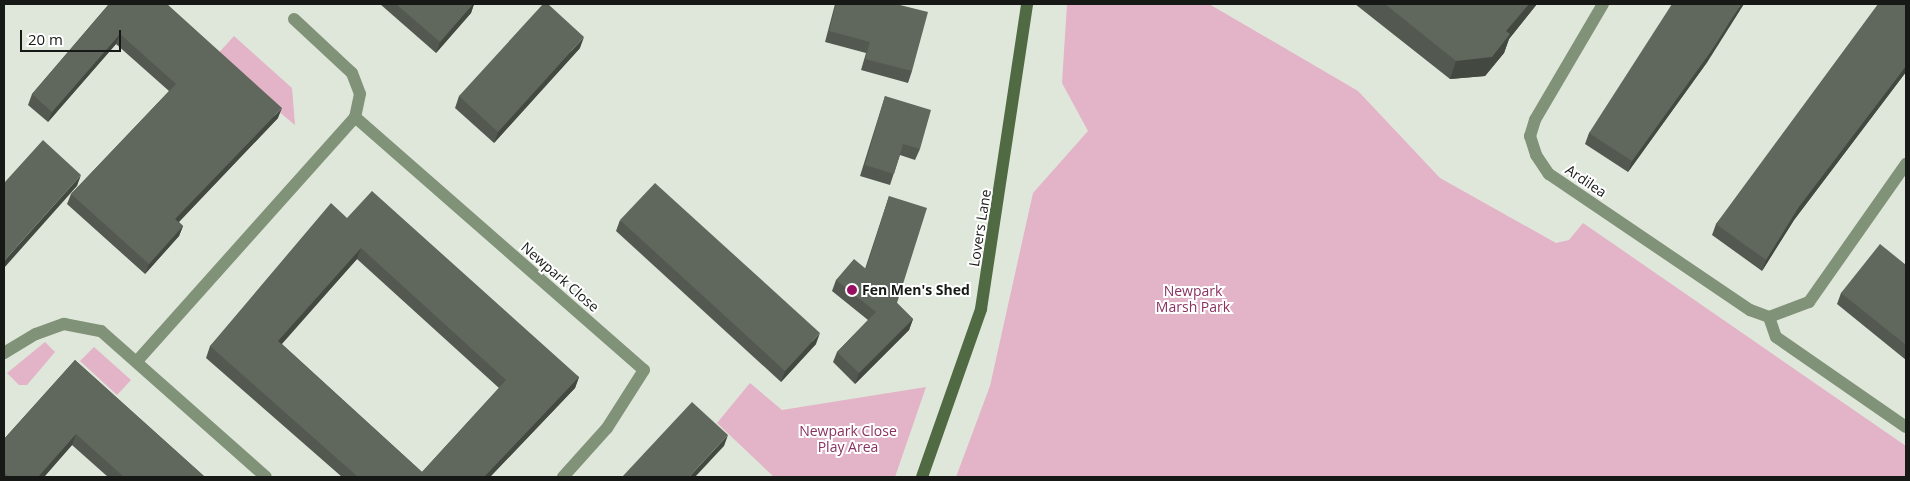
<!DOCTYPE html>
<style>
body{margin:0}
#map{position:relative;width:1910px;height:481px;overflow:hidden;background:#dfe7db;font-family:"Open Sans",sans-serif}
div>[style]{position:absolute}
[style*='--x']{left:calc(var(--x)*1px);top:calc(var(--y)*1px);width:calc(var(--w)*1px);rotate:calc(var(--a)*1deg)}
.green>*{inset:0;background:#e3b3c8}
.street>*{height:12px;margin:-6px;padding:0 6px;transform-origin:6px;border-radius:6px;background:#809277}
.secondary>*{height:12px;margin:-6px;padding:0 6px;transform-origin:6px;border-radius:6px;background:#506b43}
.wall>*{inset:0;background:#535950}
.shaded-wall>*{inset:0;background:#434841}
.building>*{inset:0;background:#60675d}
.dots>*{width:14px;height:14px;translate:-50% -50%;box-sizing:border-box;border:2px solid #fff;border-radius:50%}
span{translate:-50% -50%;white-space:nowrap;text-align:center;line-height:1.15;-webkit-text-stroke:4px #fff;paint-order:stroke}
.street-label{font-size:14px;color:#161915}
.poi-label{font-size:14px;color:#161915;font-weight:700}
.left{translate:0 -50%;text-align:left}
.park-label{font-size:14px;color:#89315f}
.frame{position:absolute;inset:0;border:5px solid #161915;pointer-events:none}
.scale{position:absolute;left:20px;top:30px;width:101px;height:22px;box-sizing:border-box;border:2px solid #161915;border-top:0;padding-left:6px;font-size:15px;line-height:18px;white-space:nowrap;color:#161915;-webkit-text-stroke:4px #fff;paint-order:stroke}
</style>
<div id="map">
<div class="green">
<i style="clip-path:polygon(1067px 4px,1209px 4px,1358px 91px,1440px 178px,1556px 243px,1569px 240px,1583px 223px,1906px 446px,1906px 477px,956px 477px,990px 386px,1033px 193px,1088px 131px,1062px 83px)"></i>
<i style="clip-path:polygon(234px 36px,292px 88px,295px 125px,214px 58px)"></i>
<i style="clip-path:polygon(45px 342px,55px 352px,27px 385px,19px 385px,7px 373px)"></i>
<i style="clip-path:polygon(94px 347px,131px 380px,117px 395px,80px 361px)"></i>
<i style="clip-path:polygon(750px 383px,782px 410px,926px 387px,895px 477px,774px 477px,717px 423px)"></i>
</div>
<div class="street">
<i style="--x:1603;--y:4;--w:134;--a:120.4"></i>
<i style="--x:1535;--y:120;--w:17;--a:107"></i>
<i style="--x:1530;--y:136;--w:20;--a:72"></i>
<i style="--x:1536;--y:155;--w:23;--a:56"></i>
<i style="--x:1549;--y:174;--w:243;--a:34.1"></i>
<i style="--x:1750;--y:310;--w:20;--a:20"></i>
<i style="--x:1769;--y:317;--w:43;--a:-20.6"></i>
<i style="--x:1809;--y:302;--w:169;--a:-54.9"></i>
<i style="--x:294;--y:19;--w:79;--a:43"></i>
<i style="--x:352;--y:73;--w:22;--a:69"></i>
<i style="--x:360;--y:94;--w:24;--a:102"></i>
<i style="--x:1769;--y:317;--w:21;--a:71"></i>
<i style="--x:1776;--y:337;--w:158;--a:34.7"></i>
<i style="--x:4;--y:353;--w:37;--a:-31"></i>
<i style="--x:36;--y:334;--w:30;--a:-20"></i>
<i style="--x:64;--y:324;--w:38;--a:11"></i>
<i style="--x:101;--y:331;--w:220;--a:41.5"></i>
<i style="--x:138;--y:360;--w:326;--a:-48.2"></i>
<i style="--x:355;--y:117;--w:384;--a:41.2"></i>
<i style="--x:644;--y:370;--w:69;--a:122.5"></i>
<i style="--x:607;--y:428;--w:66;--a:131.9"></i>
</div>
<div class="secondary">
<i style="--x:922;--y:477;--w:178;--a:-70.6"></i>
<i style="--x:981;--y:309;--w:308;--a:-81.4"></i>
</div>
<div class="wall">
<i style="clip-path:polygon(109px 4px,278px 118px,179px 222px,183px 226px,179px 236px,145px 274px,67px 204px,71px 194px,169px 91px,116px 44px,48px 122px,28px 105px,32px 94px)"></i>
<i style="clip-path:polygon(380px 4px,474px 4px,471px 13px,436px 53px)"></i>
<i style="clip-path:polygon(835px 4px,896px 4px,912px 71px,908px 83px,861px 70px,866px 53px,825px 42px)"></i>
<i style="clip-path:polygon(1355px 4px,1537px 4px,1509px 39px,1504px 53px,1485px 76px,1450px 79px)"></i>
<i style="clip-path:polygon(1906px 4px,1906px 72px,1794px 220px,1762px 271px,1712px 235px,1716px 224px)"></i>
<i style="clip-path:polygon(580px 48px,494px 143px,455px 108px,459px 96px)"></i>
<i style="clip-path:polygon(1708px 61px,1628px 172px,1585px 144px,1589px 133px)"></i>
<i style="clip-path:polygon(885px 96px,920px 149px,915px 160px,900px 155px,890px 185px,860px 176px)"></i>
<i style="clip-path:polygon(889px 196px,897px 303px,913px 319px,909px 330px,855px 384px,833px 362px,837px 352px,868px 320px,832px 291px,836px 280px,865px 269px)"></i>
<i style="clip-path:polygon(evenodd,347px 218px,579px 377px,575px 388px,490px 477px,342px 477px,206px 358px,210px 346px,347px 218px,357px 259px,499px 388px,422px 472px,282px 344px,357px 259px)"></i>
<i style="clip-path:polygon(620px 220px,816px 344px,781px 382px,616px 231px)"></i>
<i style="clip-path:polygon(1906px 265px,1906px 360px,1837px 304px,1841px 293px)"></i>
<i style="clip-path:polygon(75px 360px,205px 477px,108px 477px,72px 445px,44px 477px,4px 477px,4px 439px)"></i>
</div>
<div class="shaded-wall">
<i style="clip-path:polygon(473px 4px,474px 4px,471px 13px,436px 53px,440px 42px)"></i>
<i style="clip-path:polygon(1529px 4px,1537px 4px,1509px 39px,1504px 53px,1485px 76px,1450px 79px,1456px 61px,1506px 31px)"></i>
<i style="clip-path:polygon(1741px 4px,1744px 4px,1708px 61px,1628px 172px,1632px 161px)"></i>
<i style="clip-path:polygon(120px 34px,116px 44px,48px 122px,52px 112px)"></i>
<i style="clip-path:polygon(584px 37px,580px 48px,494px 143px,498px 132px)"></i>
<i style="clip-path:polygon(1906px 66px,1906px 72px,1794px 220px,1762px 271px,1766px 260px,1798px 208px)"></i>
<i style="clip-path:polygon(282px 108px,278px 118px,172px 229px,175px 219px)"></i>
<i style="clip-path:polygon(81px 175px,77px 186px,4px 268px,4px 261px)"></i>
<i style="clip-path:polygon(183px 226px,179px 236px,145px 274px,149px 264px)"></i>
<i style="clip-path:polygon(361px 248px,357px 259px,274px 352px,278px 341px)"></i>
<i style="clip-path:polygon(913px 319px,909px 330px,855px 384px,859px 373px)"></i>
<i style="clip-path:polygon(820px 333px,816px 344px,781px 382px,785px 371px)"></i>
<i style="clip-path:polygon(579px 377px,575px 388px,490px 477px,484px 477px)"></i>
<i style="clip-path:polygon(76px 434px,72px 445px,44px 477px,38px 477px)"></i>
<i style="clip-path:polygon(728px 435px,724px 446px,695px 477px,689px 477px)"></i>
</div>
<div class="building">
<i style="clip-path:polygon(109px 4px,167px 4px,282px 108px,175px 219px,183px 226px,149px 264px,71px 194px,176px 84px,120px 34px,52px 112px,32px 94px)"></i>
<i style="clip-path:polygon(396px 4px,473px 4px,440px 42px)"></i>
<i style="clip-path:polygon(543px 4px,548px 4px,584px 37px,498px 132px,459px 96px)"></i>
<i style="clip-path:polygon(836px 4px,896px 4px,928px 12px,912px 71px,865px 59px,870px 42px,829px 31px)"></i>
<i style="clip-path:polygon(1385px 4px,1529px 4px,1506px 31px,1510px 34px,1492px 57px,1456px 61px)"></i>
<i style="clip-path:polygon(1672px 4px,1741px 4px,1712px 50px,1632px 161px,1589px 133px)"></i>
<i style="clip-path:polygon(1878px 4px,1906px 4px,1906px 66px,1798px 208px,1766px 260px,1716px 224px)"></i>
<i style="clip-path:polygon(885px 96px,931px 110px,920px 149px,903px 144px,894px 174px,865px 165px)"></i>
<i style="clip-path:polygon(43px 140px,81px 175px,4px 261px,4px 183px)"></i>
<i style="clip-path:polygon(655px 183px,820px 333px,785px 371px,620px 220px)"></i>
<i style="clip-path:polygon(evenodd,372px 191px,579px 377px,484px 477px,358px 477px,210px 346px,331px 203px,347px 218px,372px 191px,361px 248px,506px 380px,422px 472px,278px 341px,361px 248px)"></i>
<i style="clip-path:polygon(889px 196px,927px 208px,897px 303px,913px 319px,859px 373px,837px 352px,876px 312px,836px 280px,854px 259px,866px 269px)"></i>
<i style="clip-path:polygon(1880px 244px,1906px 265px,1906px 345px,1841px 293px)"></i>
<i style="clip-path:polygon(75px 360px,205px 477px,124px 477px,76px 434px,38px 477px,9px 477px,4px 472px,4px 439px)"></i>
<i style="clip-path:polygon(692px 402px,728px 435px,689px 477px,622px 477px)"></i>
</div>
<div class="dots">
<i style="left:852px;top:290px;background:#980e62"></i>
</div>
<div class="street-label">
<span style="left:1586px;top:181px;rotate:34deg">Ardilea</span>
<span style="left:980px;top:228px;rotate:-81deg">Lovers Lane</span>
<span style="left:560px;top:277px;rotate:41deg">Newpark Close</span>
</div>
<div class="poi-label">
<span class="left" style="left:862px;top:290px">Fen Men's Shed</span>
</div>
<div class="park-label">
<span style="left:1193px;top:299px">Newpark<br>Marsh Park</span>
<span style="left:848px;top:439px">Newpark Close<br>Play Area</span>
</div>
<div class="frame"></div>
<div class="scale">20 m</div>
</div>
